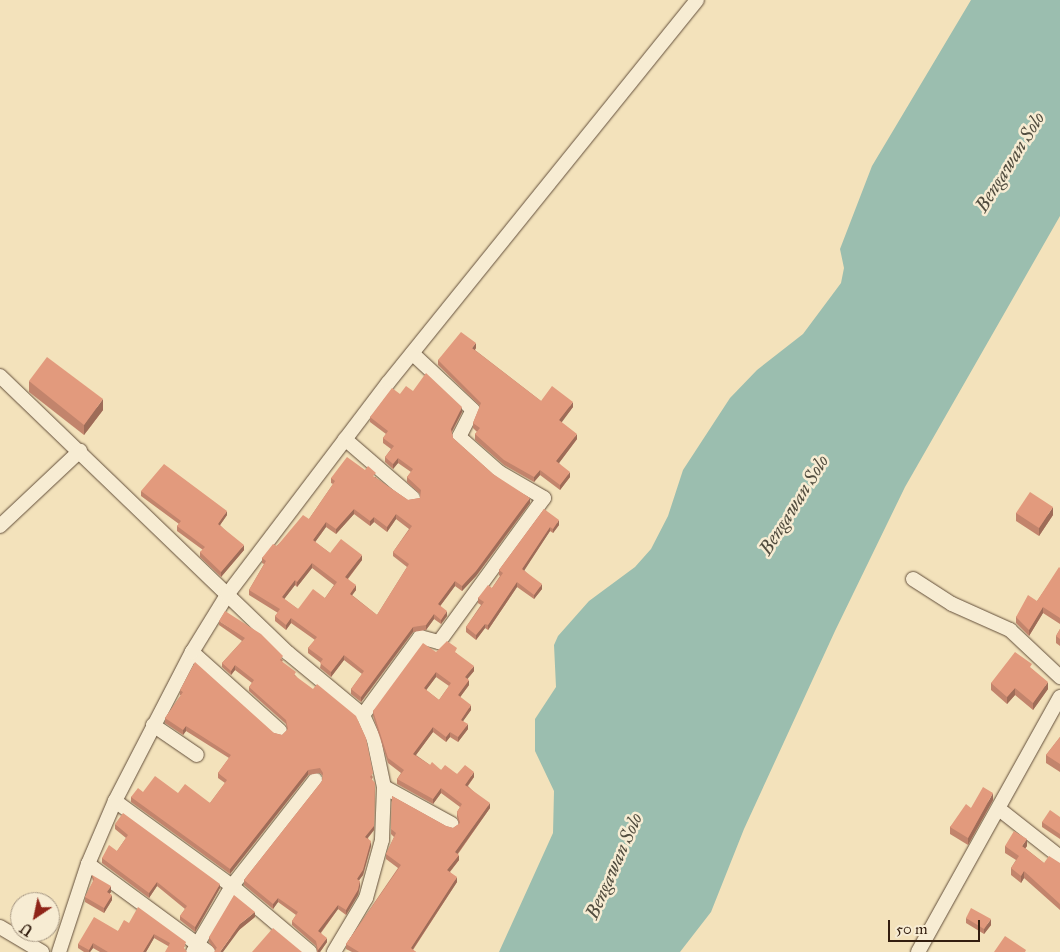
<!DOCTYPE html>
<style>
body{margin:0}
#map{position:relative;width:1060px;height:952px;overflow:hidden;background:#f3e2bb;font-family:"IM FELL Great Primer",serif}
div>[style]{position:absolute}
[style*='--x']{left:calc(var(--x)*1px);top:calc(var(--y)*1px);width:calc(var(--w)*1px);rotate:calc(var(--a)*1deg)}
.water>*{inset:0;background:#9bbeaf}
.roads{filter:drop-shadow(0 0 1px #624e3a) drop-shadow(0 0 1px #624e3a)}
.minor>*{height:14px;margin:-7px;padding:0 7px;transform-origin:7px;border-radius:7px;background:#f7ecd3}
.wall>*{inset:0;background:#c2846c}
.shaded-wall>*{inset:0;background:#9e6c58}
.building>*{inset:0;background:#e29a7d}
span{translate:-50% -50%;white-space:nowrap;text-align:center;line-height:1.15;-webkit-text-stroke:5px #f7ecd3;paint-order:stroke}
.water-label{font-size:19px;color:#524d3f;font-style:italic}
.north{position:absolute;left:10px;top:892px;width:50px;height:50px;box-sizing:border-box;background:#f7ecd3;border:1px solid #a89985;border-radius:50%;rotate:214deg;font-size:14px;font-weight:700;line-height:20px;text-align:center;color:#321d0f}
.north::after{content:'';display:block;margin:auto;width:18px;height:22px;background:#8f2418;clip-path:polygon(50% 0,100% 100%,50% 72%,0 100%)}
.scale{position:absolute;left:888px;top:920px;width:92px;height:22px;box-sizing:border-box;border:2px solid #321d0f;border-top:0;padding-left:6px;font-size:15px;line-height:18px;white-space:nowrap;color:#321d0f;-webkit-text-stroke:4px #f7ecd3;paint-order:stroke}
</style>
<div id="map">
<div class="water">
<i style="clip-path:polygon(971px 0,1060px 0,1060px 216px,905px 487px,835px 631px,744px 829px,711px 912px,680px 952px,499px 952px,553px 833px,554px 791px,535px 751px,535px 719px,556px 687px,554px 645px,558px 636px,589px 601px,635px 567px,651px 549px,668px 516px,683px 470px,730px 398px,757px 370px,803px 334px,841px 283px,844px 268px,840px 249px,872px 166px)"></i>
</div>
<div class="roads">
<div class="minor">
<i style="--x:0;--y:376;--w:400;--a:43.9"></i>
<i style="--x:288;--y:653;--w:97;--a:39.6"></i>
<i style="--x:363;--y:715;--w:27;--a:66"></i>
<i style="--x:374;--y:740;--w:48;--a:78"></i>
<i style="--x:384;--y:787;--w:53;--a:92.2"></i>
<i style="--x:382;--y:840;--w:60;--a:105.4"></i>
<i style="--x:366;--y:898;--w:63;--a:120.7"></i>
<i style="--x:345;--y:439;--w:90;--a:40.9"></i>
<i style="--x:0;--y:526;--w:110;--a:-43.2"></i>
<i style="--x:913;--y:579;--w:46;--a:32.7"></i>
<i style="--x:952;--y:604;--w:64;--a:24.1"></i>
<i style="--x:1010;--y:630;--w:69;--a:43.2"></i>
<i style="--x:192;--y:652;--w:118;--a:41.9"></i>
<i style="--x:363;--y:715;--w:97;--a:-53.8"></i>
<i style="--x:420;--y:637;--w:20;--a:15"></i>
<i style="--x:439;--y:642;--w:178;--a:-53.9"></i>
<i style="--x:544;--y:498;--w:52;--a:-150"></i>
<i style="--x:499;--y:472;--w:53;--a:-138.8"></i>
<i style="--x:459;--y:437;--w:30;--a:-63"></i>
<i style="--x:473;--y:410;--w:83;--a:-136.9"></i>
<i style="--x:153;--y:725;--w:53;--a:34.3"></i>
<i style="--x:384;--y:787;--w:77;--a:28.6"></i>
<i style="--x:115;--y:801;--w:145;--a:36"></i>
<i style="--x:232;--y:886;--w:102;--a:40.2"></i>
<i style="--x:999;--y:809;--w:78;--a:38.2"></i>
<i style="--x:88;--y:864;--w:149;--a:36.3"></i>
<i style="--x:0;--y:927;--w:49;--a:30.8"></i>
<i style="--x:59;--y:952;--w:93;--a:-71.8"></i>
<i style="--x:88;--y:864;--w:69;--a:-66.8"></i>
<i style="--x:115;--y:801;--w:168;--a:-62.7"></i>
<i style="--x:192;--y:652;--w:67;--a:-58.4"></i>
<i style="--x:227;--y:595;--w:266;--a:-52.8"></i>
<i style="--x:388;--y:383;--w:492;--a:-51.1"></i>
<i style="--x:193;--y:952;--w:77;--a:-59.4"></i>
<i style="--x:232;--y:886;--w:135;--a:-51.9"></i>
<i style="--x:918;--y:952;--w:292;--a:-60.9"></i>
</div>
</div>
<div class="wall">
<i style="clip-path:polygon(476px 348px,475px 350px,541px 401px,573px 407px,561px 422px,577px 439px,559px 463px,570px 477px,560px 490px,540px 475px,534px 482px,504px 465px,475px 440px,475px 434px,477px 432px,473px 428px,473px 423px,480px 406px,438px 365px,438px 360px)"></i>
<i style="clip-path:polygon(29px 381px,103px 410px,84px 435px,29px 392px)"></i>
<i style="clip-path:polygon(evenodd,413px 391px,462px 412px,452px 432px,453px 438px,493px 474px,530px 503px,476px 576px,462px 591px,455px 586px,440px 606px,447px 616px,441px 624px,434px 619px,426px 630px,413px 632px,361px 702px,351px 694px,351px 689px,362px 674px,344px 660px,331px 677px,320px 668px,321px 663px,308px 653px,308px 648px,315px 640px,291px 623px,286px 630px,275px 621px,275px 616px,278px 613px,249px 595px,249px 590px,264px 564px,262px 563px,262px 558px,309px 519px,333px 484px,331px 483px,331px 478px,376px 477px,376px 478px,408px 500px,420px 498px,420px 494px,407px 482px,407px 477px,411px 472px,398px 463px,393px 469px,385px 462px,385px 457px,391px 449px,383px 443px,383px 438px,386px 434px,370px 422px,370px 417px,400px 394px,413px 391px,354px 514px,370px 526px,374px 522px,387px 532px,396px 519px,409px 529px,393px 552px,393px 556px,407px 567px,377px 615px,352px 595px,356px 590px,348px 579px,362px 560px,330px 553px,315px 542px,326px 527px,336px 534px,354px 514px,413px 391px,312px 568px,334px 585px,325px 598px,298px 609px,284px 599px,295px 585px,297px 587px,312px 568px)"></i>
<i style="clip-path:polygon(141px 491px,227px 515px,220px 525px,244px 550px,221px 577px,200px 557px,200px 552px,203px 550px,177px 531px,177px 526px,179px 524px,141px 496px)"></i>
<i style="clip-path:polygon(544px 509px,559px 525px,553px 533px,550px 531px,524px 570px,542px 589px,534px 599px,517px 587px,488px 630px,485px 628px,476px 640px,466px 632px,466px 627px,481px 605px,478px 603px,478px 598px,492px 588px,500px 576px,499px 575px,499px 570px)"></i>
<i style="clip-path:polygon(1016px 513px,1053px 515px,1039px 536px,1016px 521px)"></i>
<i style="clip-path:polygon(1060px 568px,1060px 624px,1043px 613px,1029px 636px,1016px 623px,1016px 617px,1037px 601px)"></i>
<i style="clip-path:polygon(219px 621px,283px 660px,282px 662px,296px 676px,373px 777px,372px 779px,374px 830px,368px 838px,371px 846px,363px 875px,359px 880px,360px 886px,358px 895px,346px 915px,338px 909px,321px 933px,327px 942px,320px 952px,317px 952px,316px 946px,292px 925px,292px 921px,296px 915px,278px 902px,273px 909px,244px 885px,244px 880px,322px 781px,323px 776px,320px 773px,308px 775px,230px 874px,131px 802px,131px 797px,143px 792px,178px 793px,210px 803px,225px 783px,218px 778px,218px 773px,229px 758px,186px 731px,183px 735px,165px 723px,165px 718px,181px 695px,180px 695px,180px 690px,274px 733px,282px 735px,287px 730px,286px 724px,249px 691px,249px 687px,252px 683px,235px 670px,231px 675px,222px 667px,222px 663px,242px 641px,219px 625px)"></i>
<i style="clip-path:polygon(1060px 629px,1060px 646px,1056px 643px,1056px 636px)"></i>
<i style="clip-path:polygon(evenodd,436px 652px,457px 653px,457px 654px,474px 671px,467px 679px,469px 685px,460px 697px,471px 710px,463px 721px,468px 729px,458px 742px,450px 737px,446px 742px,433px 732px,416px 755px,430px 765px,441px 770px,457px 774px,474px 777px,468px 786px,490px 808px,458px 854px,459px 860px,450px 872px,457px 882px,413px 950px,416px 952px,352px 952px,346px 949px,346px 944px,398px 868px,386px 859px,386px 854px,394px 837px,391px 834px,392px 796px,446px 826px,453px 828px,459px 824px,457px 817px,457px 812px,460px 807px,441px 793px,433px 804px,397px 784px,397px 779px,401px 773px,388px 763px,373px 716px,373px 711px,436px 652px,436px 677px,449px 686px,439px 700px,426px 690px,436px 677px)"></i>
<i style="clip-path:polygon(1032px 669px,1048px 689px,1033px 710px,1015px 695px,1007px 704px,991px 690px,991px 683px)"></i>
<i style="clip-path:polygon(1060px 737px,1060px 772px,1046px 763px,1046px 755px)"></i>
<i style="clip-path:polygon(993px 800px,968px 845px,950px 834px,950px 827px,971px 808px)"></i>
<i style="clip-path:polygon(1060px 817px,1060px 839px,1042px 827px,1042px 822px)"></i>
<i style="clip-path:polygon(115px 824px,220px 888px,195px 932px,180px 920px,180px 916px,185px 909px,157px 886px,149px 898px,102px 863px,102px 858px,117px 851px,126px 838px,115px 829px)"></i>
<i style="clip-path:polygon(1005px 846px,1027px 846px,1025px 848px,1044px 863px,1060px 863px,1060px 910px,1024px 878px,1021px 883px,1011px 875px,1011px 868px,1016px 860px,1005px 853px)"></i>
<i style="clip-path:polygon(92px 875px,111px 892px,109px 894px,112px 900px,104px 913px,85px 902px,85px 897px,93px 882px)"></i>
<i style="clip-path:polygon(255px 917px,215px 950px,209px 942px,209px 937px)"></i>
<i style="clip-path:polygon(966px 918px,991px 925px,984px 934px,966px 923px)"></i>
<i style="clip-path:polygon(129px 923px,186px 947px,168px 946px,154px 938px,146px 952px,100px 952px,93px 948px,90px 952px,84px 952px,78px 948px,78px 944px,118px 931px)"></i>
</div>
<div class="shaded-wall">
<i style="clip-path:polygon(476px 343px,476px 348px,472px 354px,472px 348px)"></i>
<i style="clip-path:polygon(103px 399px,103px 410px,84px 435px,84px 425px)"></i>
<i style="clip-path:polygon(573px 402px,573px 407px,559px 426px,559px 420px)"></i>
<i style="clip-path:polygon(462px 407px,462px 412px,451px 433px,451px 429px)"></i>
<i style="clip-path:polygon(577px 434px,577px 439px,556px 467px,556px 461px)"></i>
<i style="clip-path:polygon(398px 458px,398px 463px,393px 469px,393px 464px)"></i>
<i style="clip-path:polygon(540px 470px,540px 475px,534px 482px,534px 477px)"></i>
<i style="clip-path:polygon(570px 472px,570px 477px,560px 490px,560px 485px)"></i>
<i style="clip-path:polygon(530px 498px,530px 503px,476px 576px,462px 591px,462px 586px)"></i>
<i style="clip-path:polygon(1053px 507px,1053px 515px,1039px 536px,1039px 528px)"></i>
<i style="clip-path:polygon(354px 509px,354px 514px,336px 534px,336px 529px)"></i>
<i style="clip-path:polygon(227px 511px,227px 515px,218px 528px,218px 524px)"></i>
<i style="clip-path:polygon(396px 514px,396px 519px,387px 532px,387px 527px)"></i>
<i style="clip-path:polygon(374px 517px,374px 522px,370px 526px,370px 521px)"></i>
<i style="clip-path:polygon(559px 520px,559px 525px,553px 533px,553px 529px)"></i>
<i style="clip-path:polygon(326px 522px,326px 527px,313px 545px,313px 540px)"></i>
<i style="clip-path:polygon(550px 527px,550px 531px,522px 574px,522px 569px)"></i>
<i style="clip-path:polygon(244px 545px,244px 550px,221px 577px,221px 572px)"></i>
<i style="clip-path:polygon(362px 555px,362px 560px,345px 582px,345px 577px)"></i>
<i style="clip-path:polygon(312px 563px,312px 568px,297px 587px,297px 582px)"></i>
<i style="clip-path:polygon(295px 580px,295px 585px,282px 602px,282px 597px)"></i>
<i style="clip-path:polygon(455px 581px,455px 586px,438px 609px,438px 604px)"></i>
<i style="clip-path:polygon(517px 582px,517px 587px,488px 630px,488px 625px)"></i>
<i style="clip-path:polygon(542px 584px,542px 589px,534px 599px,534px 595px)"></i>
<i style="clip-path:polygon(356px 585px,356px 590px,350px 598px,350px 594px)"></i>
<i style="clip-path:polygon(1043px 607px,1043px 613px,1029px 636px,1029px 630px)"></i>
<i style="clip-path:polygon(447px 611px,447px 616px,441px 624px,441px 620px)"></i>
<i style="clip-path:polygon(434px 614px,434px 619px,426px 630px,426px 625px)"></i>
<i style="clip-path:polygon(291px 618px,291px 623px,286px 630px,286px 625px)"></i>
<i style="clip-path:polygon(485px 624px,485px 628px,476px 640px,476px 635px)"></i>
<i style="clip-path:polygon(413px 627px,413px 632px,361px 702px,361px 697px)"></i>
<i style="clip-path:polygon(344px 655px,344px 660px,331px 677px,331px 672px)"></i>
<i style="clip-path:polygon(235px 665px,235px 670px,231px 675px,231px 671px)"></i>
<i style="clip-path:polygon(474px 666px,474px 671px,465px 682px,465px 677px)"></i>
<i style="clip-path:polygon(436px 672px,436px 677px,424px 693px,424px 688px)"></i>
<i style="clip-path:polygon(469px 680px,469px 685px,458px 700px,458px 695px)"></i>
<i style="clip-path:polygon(1048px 682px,1048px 689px,1033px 710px,1033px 703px)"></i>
<i style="clip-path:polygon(1015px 688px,1015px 695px,1007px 704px,1007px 697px)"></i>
<i style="clip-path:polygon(471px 705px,471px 710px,461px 724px,461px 720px)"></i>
<i style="clip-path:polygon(468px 724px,468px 729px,458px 742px,458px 737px)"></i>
<i style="clip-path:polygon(186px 726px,186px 731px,183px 735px,183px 730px)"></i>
<i style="clip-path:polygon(433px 727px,433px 732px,413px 759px,413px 754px)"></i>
<i style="clip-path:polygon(450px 732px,450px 737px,446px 742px,446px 737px)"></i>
<i style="clip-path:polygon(308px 770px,308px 775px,230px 874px,230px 869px)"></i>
<i style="clip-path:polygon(474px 772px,474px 777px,465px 789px,465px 785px)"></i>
<i style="clip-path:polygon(375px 783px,374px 830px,365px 841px,365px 837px)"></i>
<i style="clip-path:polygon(441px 788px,441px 793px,433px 804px,433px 799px)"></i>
<i style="clip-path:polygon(993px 793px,993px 800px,968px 845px,968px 838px)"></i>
<i style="clip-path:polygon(490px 803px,490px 808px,455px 857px,455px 852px)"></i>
<i style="clip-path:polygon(1027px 839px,1027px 846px,1022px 853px,1022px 846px)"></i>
<i style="clip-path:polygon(371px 841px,371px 846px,363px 875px,357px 883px,357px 879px)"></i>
<i style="clip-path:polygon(459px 855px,459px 860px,447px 875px,447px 870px)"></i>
<i style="clip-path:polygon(1024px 871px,1024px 878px,1021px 883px,1021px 876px)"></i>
<i style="clip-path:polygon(457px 877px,457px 882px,411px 952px,411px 948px)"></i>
<i style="clip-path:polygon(360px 881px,360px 886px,358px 895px,346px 915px,346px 910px)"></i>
<i style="clip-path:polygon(157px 882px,157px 886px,149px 898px,149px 893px)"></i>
<i style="clip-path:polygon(220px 884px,220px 888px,195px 932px,195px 927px)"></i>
<i style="clip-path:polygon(111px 886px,111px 892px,107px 898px,107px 892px)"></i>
<i style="clip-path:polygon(112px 895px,112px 900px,104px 913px,104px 908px)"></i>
<i style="clip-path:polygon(278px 898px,278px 902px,273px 909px,273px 904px)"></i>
<i style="clip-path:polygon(338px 905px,338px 909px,318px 936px,318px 931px)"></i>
<i style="clip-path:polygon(255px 912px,255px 917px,240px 929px,223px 952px,220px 952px,240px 924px)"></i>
<i style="clip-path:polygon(991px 919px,991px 925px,984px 934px,984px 929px)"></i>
<i style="clip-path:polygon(154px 934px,154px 938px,146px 952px,143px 952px)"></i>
<i style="clip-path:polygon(327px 938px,327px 942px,320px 952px,318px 952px,318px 950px)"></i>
<i style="clip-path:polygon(93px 943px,93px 948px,90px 952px,89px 952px,89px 950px)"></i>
</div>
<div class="building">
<i style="clip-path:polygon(461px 332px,476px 343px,472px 348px,541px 401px,552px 386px,573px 402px,559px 420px,577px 434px,556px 461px,570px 472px,560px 485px,540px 470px,534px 477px,504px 460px,475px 434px,480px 428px,473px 423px,481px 403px,438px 360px)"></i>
<i style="clip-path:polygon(47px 357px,103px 399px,84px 425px,29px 381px)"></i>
<i style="clip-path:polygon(evenodd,426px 373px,462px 407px,451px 429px,453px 438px,493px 474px,530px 498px,476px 571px,462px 586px,455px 581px,438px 604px,447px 611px,441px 620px,434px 614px,426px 625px,413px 627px,361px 697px,351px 689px,364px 671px,344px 655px,331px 672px,320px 663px,323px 659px,308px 648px,317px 637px,291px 618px,286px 625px,275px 616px,280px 609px,249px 590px,266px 561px,262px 558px,273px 544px,277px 546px,303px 515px,309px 519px,335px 481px,331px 478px,347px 457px,365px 470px,368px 466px,376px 473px,373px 476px,408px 500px,420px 498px,421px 490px,407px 477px,413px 469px,398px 458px,393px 464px,385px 457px,394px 446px,383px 438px,388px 431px,370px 417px,392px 388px,400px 394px,406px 386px,413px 391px,426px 373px,354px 509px,370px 521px,374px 517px,387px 527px,396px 514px,412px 526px,393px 552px,409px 564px,377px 615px,350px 594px,356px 585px,345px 577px,362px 555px,341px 539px,330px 553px,313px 540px,326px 522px,336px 529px,354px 509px,426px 373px,312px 563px,337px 582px,325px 598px,313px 589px,298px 609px,282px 597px,295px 580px,297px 582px,312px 563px)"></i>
<i style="clip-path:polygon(164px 464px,227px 511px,218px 524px,244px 545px,221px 572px,200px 552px,205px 547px,177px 526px,181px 521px,141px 491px)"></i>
<i style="clip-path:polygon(1030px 492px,1053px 507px,1039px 528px,1016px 513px)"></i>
<i style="clip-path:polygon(544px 509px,559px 520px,553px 529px,550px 527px,522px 569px,542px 584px,534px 595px,517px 582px,488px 625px,485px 624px,476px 635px,466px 627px,484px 602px,478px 598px,488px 585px,492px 588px,503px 573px,499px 570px)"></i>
<i style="clip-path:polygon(1059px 567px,1060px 568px,1060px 618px,1043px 607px,1029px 630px,1016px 617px,1028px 595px,1037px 601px)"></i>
<i style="clip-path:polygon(225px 611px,261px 634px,283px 656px,280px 660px,296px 672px,294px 675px,313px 689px,317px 684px,356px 716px,366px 738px,373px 773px,370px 777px,375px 783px,374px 826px,365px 837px,371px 841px,363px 870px,357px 879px,360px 881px,358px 890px,346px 910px,338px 905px,318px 931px,327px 938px,318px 950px,316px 941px,292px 921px,298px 912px,278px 898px,273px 904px,244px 880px,322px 781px,323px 773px,320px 768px,308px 770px,230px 869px,131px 797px,138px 788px,143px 792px,155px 776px,178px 793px,185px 784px,210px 803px,227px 780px,218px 773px,231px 755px,186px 726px,183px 730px,165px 718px,183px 692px,180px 690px,195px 662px,274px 733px,282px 735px,288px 729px,286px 720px,249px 687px,254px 680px,235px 665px,231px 671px,222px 663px,245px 638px,219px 621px)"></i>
<i style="clip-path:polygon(1060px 629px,1060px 639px,1056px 636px)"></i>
<i style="clip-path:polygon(evenodd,447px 641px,457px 648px,455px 652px,474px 666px,465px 677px,469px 680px,458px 695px,471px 705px,461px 720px,468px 724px,458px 737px,450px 732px,446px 737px,433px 727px,413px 754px,430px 765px,432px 762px,441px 770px,445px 765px,457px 774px,465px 765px,474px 772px,465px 785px,490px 803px,455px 852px,459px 855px,447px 870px,457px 877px,411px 948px,416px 952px,359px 952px,346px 944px,401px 865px,386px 854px,396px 833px,391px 829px,392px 796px,446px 826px,453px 828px,460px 823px,457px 812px,462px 804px,441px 788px,433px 799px,397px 779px,404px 770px,388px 758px,373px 711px,423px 643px,436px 652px,447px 641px,436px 672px,451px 683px,439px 700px,424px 688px,436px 672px)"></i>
<i style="clip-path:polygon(1015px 652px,1032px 664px,1030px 667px,1048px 682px,1033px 703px,1015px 688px,1007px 697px,991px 683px)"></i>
<i style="clip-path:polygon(1060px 737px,1060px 764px,1046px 755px)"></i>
<i style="clip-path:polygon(983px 787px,993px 793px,968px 838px,950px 827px,966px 804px,971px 808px)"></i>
<i style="clip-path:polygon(1050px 810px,1060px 817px,1060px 834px,1042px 822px)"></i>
<i style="clip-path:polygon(123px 813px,220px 884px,195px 927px,180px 916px,187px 906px,157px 882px,149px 893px,102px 858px,109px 845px,117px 851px,128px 835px,115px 824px)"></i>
<i style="clip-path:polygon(1014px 831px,1027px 839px,1022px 846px,1044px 863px,1049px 856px,1060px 863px,1060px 904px,1024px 871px,1021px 876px,1011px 868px,1019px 856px,1005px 846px)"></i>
<i style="clip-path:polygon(92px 875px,111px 886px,107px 892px,112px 895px,104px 908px,85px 897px,94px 879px)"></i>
<i style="clip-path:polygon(234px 895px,255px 912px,240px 924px,220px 952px,214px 952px,217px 948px,209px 937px)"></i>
<i style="clip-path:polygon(138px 907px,186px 942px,184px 948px,187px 952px,165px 952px,170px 943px,154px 934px,143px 952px,144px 952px,108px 952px,93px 943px,89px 950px,78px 944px,94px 917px,118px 931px,124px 920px,129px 923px)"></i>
<i style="clip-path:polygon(971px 908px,991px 919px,984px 929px,966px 918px)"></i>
<i style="clip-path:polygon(273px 928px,302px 952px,252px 952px)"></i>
<i style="clip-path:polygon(1005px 936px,1026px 950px,1025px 952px,994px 952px)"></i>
</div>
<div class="water-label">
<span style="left:1010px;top:162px;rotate:-58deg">Bengawan Solo</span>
<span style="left:794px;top:505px;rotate:-58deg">Bengawan Solo</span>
<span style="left:614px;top:866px;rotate:-66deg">Bengawan Solo</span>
</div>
<div class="north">U</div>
<div class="scale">50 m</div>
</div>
